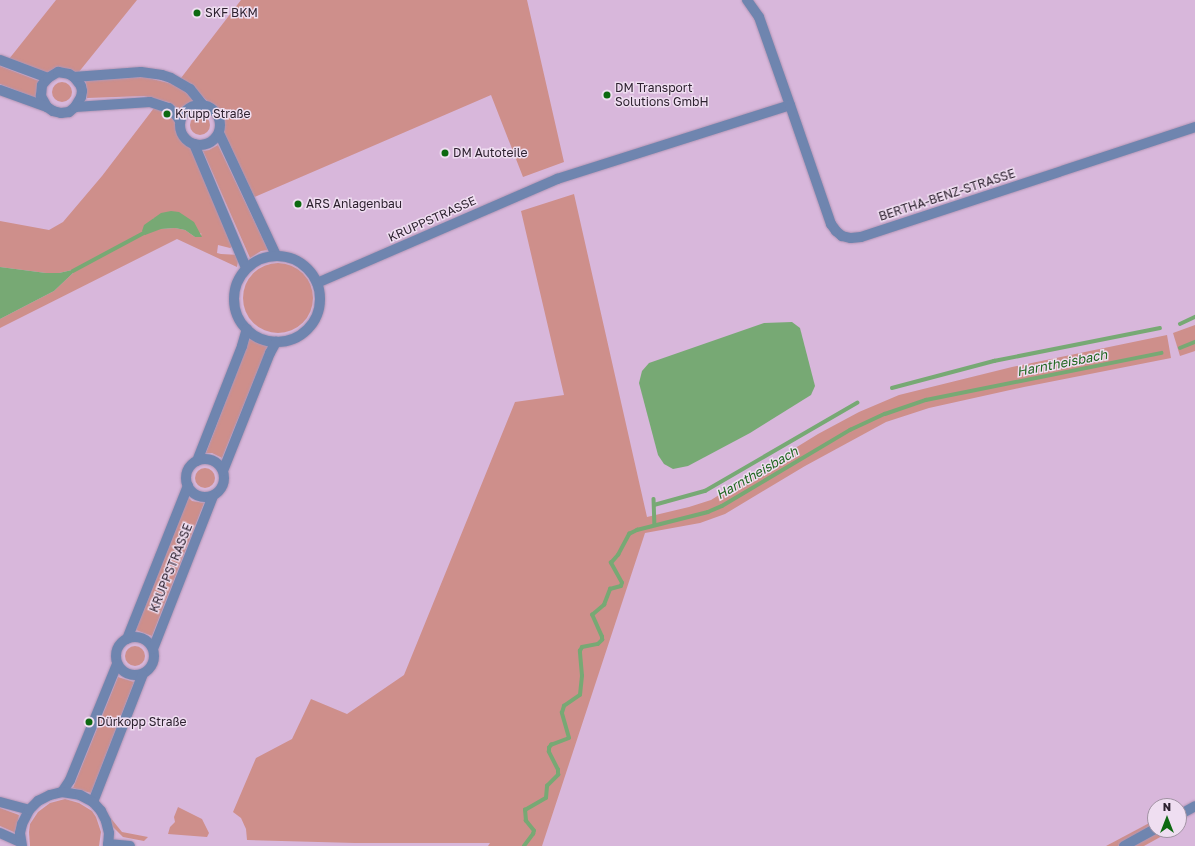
<!DOCTYPE html>
<meta charset="utf-8">
<style>
body{margin:0}
#map{position:relative;width:1195px;height:846px;overflow:hidden;background:#d8b7db;font-family:"Golos Text",sans-serif}
div>[style]{position:absolute}
[style*='--x']{left:calc(var(--x)*1px);top:calc(var(--y)*1px);width:calc(var(--w)*1px);rotate:calc(var(--a)*1deg)}
.green>*{inset:0;background:#ce8f8b}
.round{border-radius:50%}
.water>*{inset:0;background:#77a974}
.stream>*{height:3.5px;margin:-1.75px;padding:0 1.75px;transform-origin:1.75px;border-radius:1.75px;background:#77a974}
.roads{filter:drop-shadow(0 0 1px #b296b5) drop-shadow(0 0 1px #b296b5)}
.minor>*{height:10px;margin:-5px;padding:0 5px;transform-origin:5px;border-radius:5px;background:#6f85af}
.minor>.ring{margin:-5px;padding:0;box-sizing:content-box;background:none;border:10px solid #6f85af;border-radius:50%}
.dots>*{width:11px;height:11px;translate:-50% -50%;box-sizing:border-box;border:2px solid #efdef1;border-radius:50%}
span{translate:-50% -50%;white-space:nowrap;text-align:center;line-height:1.15;-webkit-text-stroke:3px #efdef1;paint-order:stroke}
.poi-label{font-size:12px;color:#2d212f}
.left{translate:0 -50%;text-align:left}
.street-label{font-size:12px;color:#2d212f}
.water-label{font-size:13px;color:#216620;font-style:italic}
.north{position:absolute;left:1147px;top:798px;width:40px;height:40px;box-sizing:border-box;background:#efdef1;border:1px solid #a192a3;border-radius:50%;rotate:0deg;font-size:11px;font-weight:700;line-height:16px;text-align:center;color:#2d212f}
.north::after{content:'';display:block;margin:auto;width:14px;height:18px;background:#0d6911;clip-path:polygon(50% 0,100% 100%,50% 72%,0 100%)}
</style>
<div id="map">
<div class="green">
<i style="clip-path:polygon(56px 0,137px 0,78px 73px,68px 69px,53px 70px,45px 73px,9px 59px)"></i>
<i style="clip-path:polygon(241px 0,527px 0,564px 162px,523px 177px,491px 95px,252px 198px,224px 134px,225px 120px,222px 113px,207px 101px,195px 88px,181px 78px)"></i>
<i style="clip-path:polygon(0 66px,39px 81px,36px 98px,0 84px)"></i>
<i style="clip-path:polygon(144px 77px,173px 84px,185px 91px,194px 100px,182px 107px,181px 110px,168px 102px,144px 96px,87px 98px,86px 81px)"></i>
<i class="round" style="left:52px;top:82px;width:20px;height:20px"></i>
<i style="clip-path:polygon(evenodd,154px 108px,162px 111px,175px 120px,176px 130px,180px 138px,192px 149px,235px 245px,230px 248px,218px 245px,217px 253px,221px 254px,239px 255px,237px 267px,177px 239px,0 328px,0 319px,54px 291px,73px 273px,72px 270px,59px 273px,46px 273px,0 267px,0 221px,49px 230px,63px 222px,102px 176px,154px 108px,153px 218px,202px 234px,195px 237px,185px 230px,175px 228px,161px 229px,153px 218px)"></i>
<i class="round" style="left:190px;top:115px;width:20px;height:20px"></i>
<i style="clip-path:polygon(218px 145px,268px 250px,261px 251px,250px 258px,203px 151px,209px 150px)"></i>
<i style="clip-path:polygon(574px 194px,647px 517px,689px 507px,711px 500px,818px 434px,859px 412px,899px 395px,1012px 367px,1167px 335px,1171px 358px,1024px 387px,929px 408px,886px 422px,805px 466px,725px 514px,700px 523px,645px 533px,542px 846px,488px 846px,490px 843px,355px 843px,247px 840px,246px 829px,241px 818px,233px 812px,256px 758px,292px 739px,311px 699px,347px 714px,404px 675px,515px 402px,564px 395px,521px 211px)"></i>
<i class="round" style="left:243px;top:263px;width:70px;height:70px"></i>
<i style="clip-path:polygon(1195px 325px,1195px 351px,1180px 356px,1173px 333px)"></i>
<i style="clip-path:polygon(250px 338px,268px 345px,222px 458px,212px 453px,206px 453px)"></i>
<i class="round" style="left:195px;top:468px;width:20px;height:20px"></i>
<i style="clip-path:polygon(188px 497px,192px 501px,204px 503px,152px 636px,136px 630px)"></i>
<i class="round" style="left:125px;top:646px;width:20px;height:20px"></i>
<i style="clip-path:polygon(118px 677px,134px 682px,91px 793px,73px 788px)"></i>
<i style="clip-path:polygon(65px 799px,79px 803px,92px 811px,96px 817px,101px 832px,99px 846px,30px 846px,29px 832px,30px 824px,38px 812px,50px 803px)"></i>
<i style="clip-path:polygon(178px 807px,202px 819px,209px 833px,207px 837px,168px 834px,170px 827px,175px 822px,174px 817px)"></i>
<i style="clip-path:polygon(0 808px,19px 815px,16px 833px,0 826px)"></i>
<i style="clip-path:polygon(109px 816px,122px 832px,148px 837px,144px 841px,123px 837px,112px 826px)"></i>
<i style="clip-path:polygon(1155px 820px,1155px 825px,1118px 846px,1106px 846px)"></i>
<i style="clip-path:polygon(1160px 830px,1173px 830px,1144px 846px,1131px 846px)"></i>
</div>
<div class="water">
<i style="clip-path:polygon(171px 211px,179px 212px,194px 222px,202px 237px,195px 237px,185px 230px,175px 228px,161px 229px,145px 235px,142px 231px,144px 225px,161px 213px)"></i>
<i style="clip-path:polygon(0 267px,46px 273px,59px 273px,72px 270px,73px 273px,54px 291px,0 319px)"></i>
<i style="clip-path:polygon(792px 322px,800px 328px,815px 386px,811px 395px,750px 433px,688px 466px,673px 469px,664px 464px,658px 455px,639px 383px,642px 371px,649px 363px,764px 323px)"></i>
</div>
<div class="stream">
<i style="--x:73;--y:271;--w:81;--a:-28.2"></i>
<i style="--x:1180;--y:324;--w:17;--a:-25"></i>
<i style="--x:1180;--y:348;--w:16;--a:-22"></i>
<i style="--x:892;--y:388;--w:106;--a:-14.8"></i>
<i style="--x:994;--y:361;--w:169;--a:-11.2"></i>
<i style="--x:654;--y:499;--w:26;--a:88"></i>
<i style="--x:654;--y:505;--w:53;--a:-15.4"></i>
<i style="--x:705;--y:491;--w:176;--a:-30.1"></i>
<i style="--x:524;--y:846;--w:15;--a:-53"></i>
<i style="--x:533;--y:834;--w:3;--a:-72"></i>
<i style="--x:534;--y:831;--w:13;--a:-129"></i>
<i style="--x:526;--y:821;--w:11;--a:-95"></i>
<i style="--x:525;--y:810;--w:24;--a:-30"></i>
<i style="--x:546;--y:798;--w:12;--a:-85"></i>
<i style="--x:547;--y:786;--w:16;--a:-45"></i>
<i style="--x:558;--y:775;--w:5;--a:-90"></i>
<i style="--x:558;--y:770;--w:20;--a:-117"></i>
<i style="--x:549;--y:752;--w:4;--a:-90"></i>
<i style="--x:549;--y:748;--w:4;--a:-56"></i>
<i style="--x:551;--y:745;--w:19;--a:-21"></i>
<i style="--x:569;--y:738;--w:26;--a:-106"></i>
<i style="--x:562;--y:713;--w:7;--a:-74"></i>
<i style="--x:564;--y:706;--w:19;--a:-35"></i>
<i style="--x:580;--y:695;--w:19;--a:-84"></i>
<i style="--x:582;--y:676;--w:25;--a:-95"></i>
<i style="--x:580;--y:651;--w:4;--a:-63"></i>
<i style="--x:582;--y:647;--w:16;--a:-11"></i>
<i style="--x:598;--y:644;--w:6;--a:-45"></i>
<i style="--x:602;--y:640;--w:3;--a:-90"></i>
<i style="--x:602;--y:637;--w:24;--a:-114"></i>
<i style="--x:592;--y:615;--w:16;--a:-40"></i>
<i style="--x:604;--y:605;--w:17;--a:-69"></i>
<i style="--x:610;--y:589;--w:11;--a:-15"></i>
<i style="--x:621;--y:586;--w:3;--a:-72"></i>
<i style="--x:622;--y:583;--w:23;--a:-119"></i>
<i style="--x:611;--y:563;--w:11;--a:-49"></i>
<i style="--x:618;--y:555;--w:24;--a:-62"></i>
<i style="--x:629;--y:534;--w:9;--a:-27"></i>
<i style="--x:637;--y:530;--w:73;--a:-14.2"></i>
<i style="--x:708;--y:512;--w:15;--a:-23"></i>
<i style="--x:722;--y:506;--w:149;--a:-30.7"></i>
<i style="--x:850;--y:430;--w:38;--a:-25"></i>
<i style="--x:885;--y:414;--w:43;--a:-18.9"></i>
<i style="--x:926;--y:400;--w:240;--a:-11.3"></i>
</div>
<div class="roads">
<div class="minor">
<i style="--x:747;--y:0;--w:21;--a:55"></i>
<i style="--x:759;--y:17;--w:93;--a:70.6"></i>
<i style="--x:0;--y:60;--w:51;--a:20.6"></i>
<i style="--x:74;--y:77;--w:11;--a:52"></i>
<i style="--x:81;--y:86;--w:5;--a:79"></i>
<i style="--x:82;--y:91;--w:6;--a:99"></i>
<i style="--x:81;--y:97;--w:12;--a:121"></i>
<i style="--x:75;--y:107;--w:8;--a:140"></i>
<i style="--x:69;--y:112;--w:8;--a:173"></i>
<i style="--x:61;--y:113;--w:8;--a:-166"></i>
<i style="--x:53;--y:111;--w:7;--a:-146"></i>
<i style="--x:47;--y:107;--w:13;--a:-119"></i>
<i style="--x:41;--y:96;--w:11;--a:-85"></i>
<i style="--x:42;--y:85;--w:9;--a:-49"></i>
<i style="--x:48;--y:78;--w:12;--a:-31"></i>
<i style="--x:58;--y:72;--w:11;--a:10"></i>
<i style="--x:69;--y:74;--w:6;--a:31"></i>
<i style="--x:74;--y:77;--w:67;--a:-4.3"></i>
<i style="--x:141;--y:72;--w:21;--a:8"></i>
<i style="--x:162;--y:75;--w:9;--a:18"></i>
<i style="--x:171;--y:78;--w:22;--a:30"></i>
<i style="--x:190;--y:89;--w:21;--a:51"></i>
<i style="--x:0;--y:90;--w:50;--a:19.9"></i>
<i class="ring" style="left:180px;top:105px;width:30px;height:30px"></i>
<i style="--x:75;--y:107;--w:75;--a:-3.8"></i>
<i style="--x:150;--y:102;--w:20;--a:18"></i>
<i style="--x:169;--y:108;--w:10;--a:45"></i>
<i style="--x:176;--y:115;--w:7;--a:56"></i>
<i style="--x:219;--y:133;--w:135;--a:65"></i>
<i style="--x:194;--y:144;--w:134;--a:67.2"></i>
<i class="ring" style="left:234px;top:256px;width:76px;height:76px"></i>
<i style="--x:317;--y:283;--w:262;--a:-23.4"></i>
<i style="--x:557;--y:179;--w:244;--a:-17.6"></i>
<i style="--x:790;--y:105;--w:126;--a:71"></i>
<i style="--x:831;--y:224;--w:9;--a:54"></i>
<i style="--x:836;--y:231;--w:8;--a:40"></i>
<i style="--x:842;--y:236;--w:9;--a:13"></i>
<i style="--x:851;--y:238;--w:10;--a:-6"></i>
<i style="--x:861;--y:237;--w:352;--a:-18.2"></i>
<i class="ring" style="left:186px;top:459px;width:28px;height:28px"></i>
<i style="--x:197;--y:461;--w:123;--a:-68.6"></i>
<i style="--x:242;--y:346;--w:18;--a:-74"></i>
<i style="--x:223;--y:471;--w:127;--a:-68.3"></i>
<i style="--x:270;--y:353;--w:13;--a:-61"></i>
<i class="ring" style="left:116px;top:637px;width:28px;height:28px"></i>
<i style="--x:127;--y:639;--w:165;--a:-68.3"></i>
<i style="--x:153;--y:649;--w:164;--a:-68.6"></i>
<i style="--x:62;--y:792;--w:14;--a:-56"></i>
<i style="--x:70;--y:780;--w:125;--a:-67.9"></i>
<i style="--x:0;--y:802;--w:30;--a:15"></i>
<i style="--x:93;--y:802;--w:137;--a:-68.7"></i>
<i style="--x:1179;--y:815;--w:18;--a:-29"></i>
<i style="--x:0;--y:833;--w:22;--a:24"></i>
<i style="--x:108;--y:844;--w:22;--a:5"></i>
<i style="--x:22;--y:846;--w:13;--a:-99"></i>
<i style="--x:20;--y:833;--w:9;--a:-77"></i>
<i style="--x:22;--y:824;--w:16;--a:-63"></i>
<i style="--x:29;--y:810;--w:13;--a:-45"></i>
<i style="--x:38;--y:801;--w:13;--a:-27"></i>
<i style="--x:50;--y:795;--w:12;--a:-14"></i>
<i style="--x:62;--y:792;--w:18;--a:9"></i>
<i style="--x:80;--y:795;--w:15;--a:28"></i>
<i style="--x:93;--y:802;--w:12;--a:48"></i>
<i style="--x:101;--y:811;--w:11;--a:63"></i>
<i style="--x:106;--y:821;--w:12;--a:76"></i>
<i style="--x:109;--y:833;--w:13;--a:94"></i>
<i style="--x:1124;--y:846;--w:35;--a:-29"></i>
</div>
</div>
<div class="dots">
<i style="left:197px;top:13px;background:#0d6911"></i>
<i style="left:607px;top:95px;background:#0d6911"></i>
<i style="left:167px;top:114px;background:#0d6911"></i>
<i style="left:445px;top:153px;background:#0d6911"></i>
<i style="left:298px;top:204px;background:#0d6911"></i>
<i style="left:89px;top:722px;background:#0d6911"></i>
</div>
<div class="poi-label">
<span class="left" style="left:205px;top:13px">SKF BKM</span>
<span class="left" style="left:615px;top:95px">DM Transport<br>Solutions GmbH</span>
<span class="left" style="left:175px;top:114px">Krupp Straße</span>
<span class="left" style="left:453px;top:153px">DM Autoteile</span>
<span class="left" style="left:306px;top:204px">ARS Anlagenbau</span>
<span class="left" style="left:97px;top:722px">Dürkopp Straße</span>
</div>
<div class="street-label">
<span style="left:947px;top:195px;rotate:-18deg">BERTHA-BENZ-STRASSE</span>
<span style="left:432px;top:219px;rotate:-24deg">KRUPPSTRASSE</span>
<span style="left:171px;top:568px;rotate:-68deg">KRUPPSTRASSE</span>
</div>
<div class="water-label">
<span style="left:1062px;top:363px;rotate:-11deg">Harntheisbach</span>
<span style="left:757px;top:473px;rotate:-30deg">Harntheisbach</span>
</div>
<div class="north">N</div>
</div>
